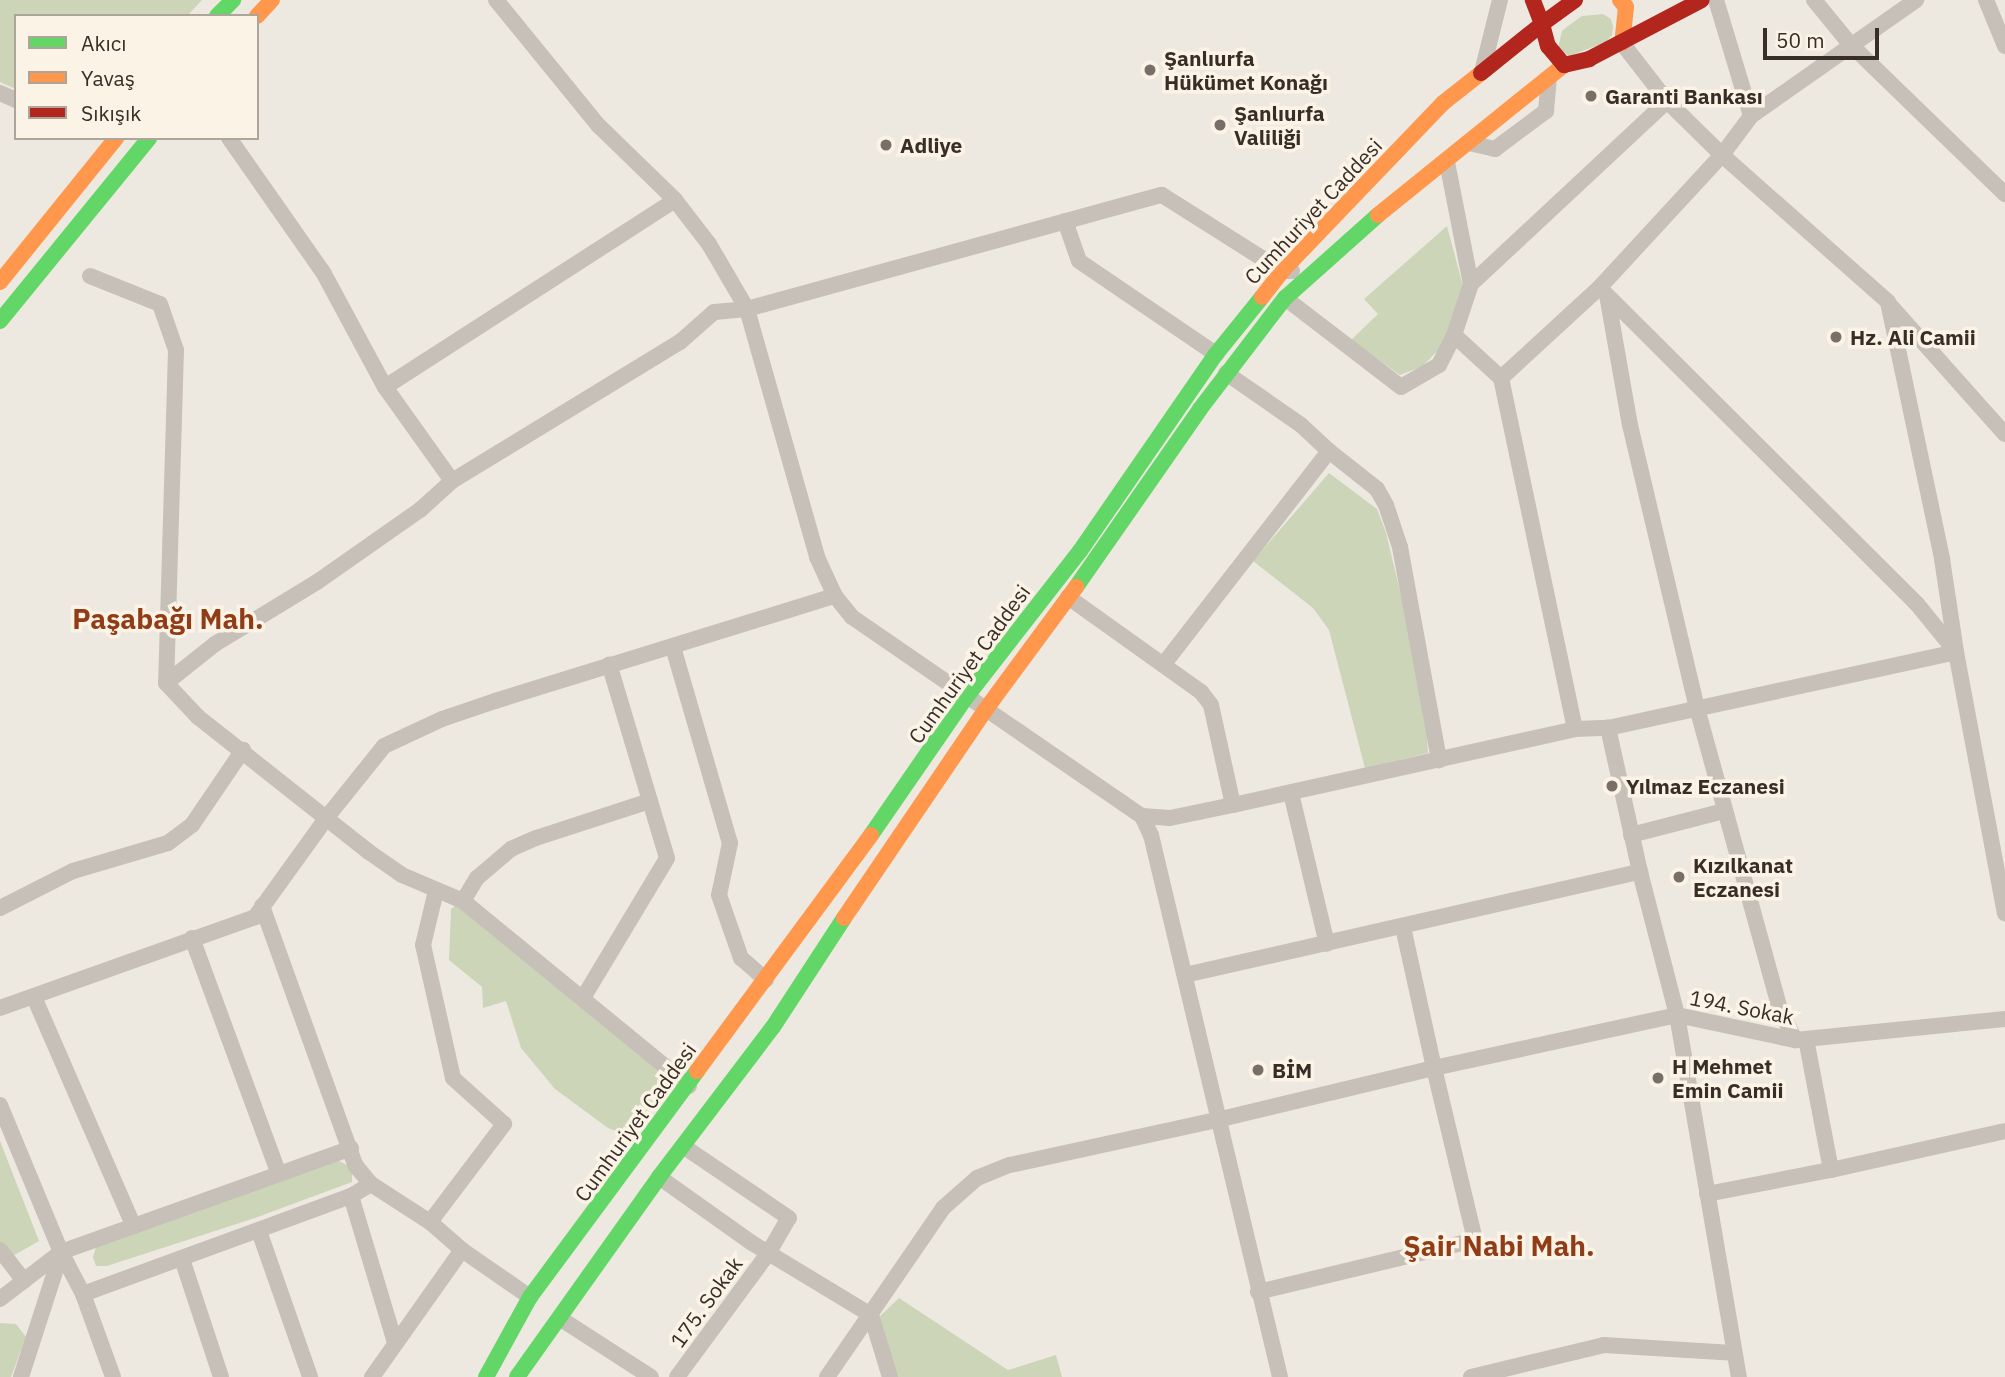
<!DOCTYPE html>
<meta charset="utf-8">
<style>
body{margin:0}
#map{position:relative;width:2005px;height:1377px;overflow:hidden;background:#eee9e0;font-family:"IBM Plex Sans",sans-serif}
div>[style]{position:absolute}
[style*='--x']{left:calc(var(--x)*1px);top:calc(var(--y)*1px);width:calc(var(--w)*1px);rotate:calc(var(--a)*1deg)}
.green>*{inset:0;background:#cdd5b8}
.street>*{height:16px;margin:-8px;padding:0 8px;transform-origin:8px;border-radius:8px;background:#c7c0b9}
.fast>*{height:16px;margin:-8px;padding:0 8px;transform-origin:8px;border-radius:8px;background:#63d668}
.slow>*{height:16px;margin:-8px;padding:0 8px;transform-origin:8px;border-radius:8px;background:#ff974d}
.jam>*{height:16px;margin:-8px;padding:0 8px;transform-origin:8px;border-radius:8px;background:#b3261e}
.dots>*{width:19px;height:19px;translate:-50% -50%;box-sizing:border-box;border:4px solid #fbf3e6;border-radius:50%}
span{translate:-50% -50%;white-space:nowrap;text-align:center;line-height:1.15;-webkit-text-stroke:7px #fbf3e6;paint-order:stroke}
.poi-label{font-size:21px;color:#382e27;font-weight:700}
.left{translate:0 -50%;text-align:left}
.street-label{font-size:21px;color:#382e27}
.district-label{font-size:28px;color:#903d17;font-weight:700}
.legend{position:absolute;left:14px;top:14px;width:245px;height:126px;box-sizing:border-box;background:#fbf3e6;border:2px solid #ada49a;margin:0;padding:9px 12px;list-style:none;font-size:21px;color:#382e27}
.legend li{display:flex;align-items:center;gap:14px;height:35px}
.legend b{width:35px;border:2px solid #ada49a}
.scale{position:absolute;left:1763px;top:28px;width:116px;height:32px;box-sizing:border-box;border:4px solid #382e27;border-top:0;padding-left:9px;font-size:21px;line-height:24px;white-space:nowrap;color:#382e27;-webkit-text-stroke:5px #fbf3e6;paint-order:stroke}
</style>
<div id="map">
<div class="green">
<i style="clip-path:polygon(0 0,202px 0,187px 16px,16px 16px,16px 89px,0 82px)"></i>
<i style="clip-path:polygon(1603px 14px,1611px 19px,1613px 27px,1612px 35px,1606px 42px,1569px 56px,1558px 48px,1562px 31px,1568px 26px,1582px 16px)"></i>
<i style="clip-path:polygon(1447px 226px,1464px 290px,1441px 347px,1423px 366px,1400px 375px,1351px 340px,1378px 314px,1364px 299px)"></i>
<i style="clip-path:polygon(1329px 473px,1377px 509px,1386px 533px,1408px 624px,1426px 723px,1428px 753px,1365px 768px,1329px 630px,1313px 608px,1253px 561px)"></i>
<i style="clip-path:polygon(456px 905px,671px 1077px,631px 1137px,608px 1128px,555px 1089px,521px 1048px,506px 1001px,483px 1008px,482px 987px,449px 960px,451px 909px)"></i>
<i style="clip-path:polygon(0 1141px,39px 1241px,11px 1257px,0 1242px)"></i>
<i style="clip-path:polygon(335px 1159px,347px 1165px,352px 1172px,352px 1182px,255px 1218px,107px 1266px,96px 1266px,93px 1257px,96px 1247px)"></i>
<i style="clip-path:polygon(899px 1298px,1008px 1370px,1056px 1355px,1062px 1377px,892px 1377px,876px 1320px)"></i>
<i style="clip-path:polygon(0 1323px,16px 1324px,26px 1337px,11px 1377px,0 1377px)"></i>
</div>
<div class="street">
<i style="--x:496;--y:0;--w:161;--a:50.8"></i>
<i style="--x:598;--y:125;--w:107;--a:44.2"></i>
<i style="--x:675;--y:200;--w:56;--a:52.3"></i>
<i style="--x:709;--y:244;--w:75;--a:59.7"></i>
<i style="--x:747;--y:309;--w:258;--a:74.2"></i>
<i style="--x:817;--y:557;--w:43;--a:65.2"></i>
<i style="--x:835;--y:596;--w:27;--a:51"></i>
<i style="--x:852;--y:617;--w:352;--a:34.5"></i>
<i style="--x:1142;--y:816;--w:21;--a:65"></i>
<i style="--x:1151;--y:835;--w:557;--a:76.61"></i>
<i style="--x:1716;--y:0;--w:121;--a:73.2"></i>
<i style="--x:1814;--y:0;--w:57;--a:50.7"></i>
<i style="--x:1850;--y:44;--w:216;--a:44.1"></i>
<i style="--x:1986;--y:0;--w:50;--a:67.6"></i>
<i style="--x:1622;--y:43;--w:73;--a:52.2"></i>
<i style="--x:1667;--y:101;--w:77;--a:44.5"></i>
<i style="--x:1722;--y:155;--w:222;--a:41.5"></i>
<i style="--x:1888;--y:302;--w:263;--a:78.1"></i>
<i style="--x:1942;--y:559;--w:94;--a:81.4"></i>
<i style="--x:1956;--y:652;--w:266;--a:79.4"></i>
<i style="--x:1482;--y:72;--w:74;--a:-76"></i>
<i style="--x:0;--y:93;--w:17;--a:24"></i>
<i style="--x:229;--y:138;--w:164;--a:55"></i>
<i style="--x:323;--y:272;--w:131;--a:61.7"></i>
<i style="--x:385;--y:387;--w:115;--a:54.5"></i>
<i style="--x:1469;--y:143;--w:27;--a:13"></i>
<i style="--x:1495;--y:149;--w:64;--a:-36.7"></i>
<i style="--x:1546;--y:111;--w:33;--a:-85"></i>
<i style="--x:1447;--y:162;--w:124;--a:78.9"></i>
<i style="--x:1471;--y:284;--w:54;--a:108.4"></i>
<i style="--x:1454;--y:335;--w:64;--a:42.5"></i>
<i style="--x:1501;--y:378;--w:134;--a:-42.6"></i>
<i style="--x:1600;--y:287;--w:180;--a:-47.3"></i>
<i style="--x:1722;--y:155;--w:49;--a:-53.4"></i>
<i style="--x:1751;--y:116;--w:202;--a:-35.1"></i>
<i style="--x:1065;--y:221;--w:42;--a:70.7"></i>
<i style="--x:1079;--y:261;--w:166;--a:34.2"></i>
<i style="--x:90;--y:276;--w:75;--a:21.8"></i>
<i style="--x:160;--y:304;--w:49;--a:70.8"></i>
<i style="--x:176;--y:350;--w:333;--a:91.7"></i>
<i style="--x:166;--y:683;--w:47;--a:46.7"></i>
<i style="--x:198;--y:717;--w:218;--a:38.3"></i>
<i style="--x:369;--y:852;--w:40;--a:34.9"></i>
<i style="--x:402;--y:875;--w:66;--a:23.1"></i>
<i style="--x:463;--y:901;--w:292;--a:39.3"></i>
<i style="--x:1471;--y:284;--w:268;--a:-43"></i>
<i style="--x:1607;--y:295;--w:132;--a:80"></i>
<i style="--x:1630;--y:425;--w:291;--a:76.7"></i>
<i style="--x:1697;--y:708;--w:313;--a:74.6"></i>
<i style="--x:1780;--y:1010;--w:34;--a:63"></i>
<i style="--x:1285;--y:298;--w:146;--a:37.5"></i>
<i style="--x:1401;--y:387;--w:44;--a:-30.1"></i>
<i style="--x:1439;--y:365;--w:34;--a:-63"></i>
<i style="--x:1889;--y:304;--w:174;--a:48.3"></i>
<i style="--x:1226;--y:373;--w:91;--a:34.7"></i>
<i style="--x:1301;--y:425;--w:38;--a:43"></i>
<i style="--x:1501;--y:378;--w:359;--a:78.1"></i>
<i style="--x:385;--y:387;--w:345;--a:-32.8"></i>
<i style="--x:1068;--y:597;--w:163;--a:35.5"></i>
<i style="--x:1201;--y:692;--w:16;--a:52"></i>
<i style="--x:1211;--y:705;--w:102;--a:77.6"></i>
<i style="--x:673;--y:647;--w:204;--a:73.8"></i>
<i style="--x:730;--y:843;--w:53;--a:101.9"></i>
<i style="--x:719;--y:895;--w:67;--a:70.8"></i>
<i style="--x:741;--y:958;--w:33;--a:41"></i>
<i style="--x:1163;--y:665;--w:271;--a:-52.2"></i>
<i style="--x:1329;--y:451;--w:61;--a:38.4"></i>
<i style="--x:1377;--y:489;--w:18;--a:61"></i>
<i style="--x:1386;--y:505;--w:44;--a:71.6"></i>
<i style="--x:1400;--y:547;--w:217;--a:79.6"></i>
<i style="--x:166;--y:683;--w:63;--a:-38.5"></i>
<i style="--x:215;--y:644;--w:119;--a:-31.3"></i>
<i style="--x:317;--y:582;--w:126;--a:-35"></i>
<i style="--x:420;--y:510;--w:43;--a:-42.2"></i>
<i style="--x:452;--y:481;--w:267;--a:-31.4"></i>
<i style="--x:680;--y:342;--w:45;--a:-41.4"></i>
<i style="--x:714;--y:312;--w:33;--a:-5"></i>
<i style="--x:747;--y:309;--w:430;--a:-15.4"></i>
<i style="--x:1162;--y:195;--w:142;--a:32.3"></i>
<i style="--x:1282;--y:271;--w:10;--a:0"></i>
<i style="--x:1291;--y:793;--w:155;--a:76.6"></i>
<i style="--x:1142;--y:816;--w:28;--a:4"></i>
<i style="--x:1170;--y:818;--w:64;--a:-11.7"></i>
<i style="--x:1233;--y:805;--w:350;--a:-12.5"></i>
<i style="--x:1575;--y:729;--w:33;--a:-2"></i>
<i style="--x:1608;--y:728;--w:356;--a:-12.3"></i>
<i style="--x:1956;--y:652;--w:62;--a:-129.1"></i>
<i style="--x:1917;--y:604;--w:433;--a:-135.1"></i>
<i style="--x:1631;--y:835;--w:96;--a:-14.5"></i>
<i style="--x:1640;--y:872;--w:148;--a:75.5"></i>
<i style="--x:1677;--y:1015;--w:367;--a:80.3"></i>
<i style="--x:463;--y:901;--w:27;--a:-59"></i>
<i style="--x:477;--y:878;--w:45;--a:-40.5"></i>
<i style="--x:511;--y:849;--w:27;--a:-24"></i>
<i style="--x:536;--y:838;--w:120;--a:-18"></i>
<i style="--x:262;--y:906;--w:275;--a:70.2"></i>
<i style="--x:355;--y:1165;--w:25;--a:50"></i>
<i style="--x:371;--y:1184;--w:70;--a:32.8"></i>
<i style="--x:430;--y:1222;--w:43;--a:41.2"></i>
<i style="--x:462;--y:1250;--w:83;--a:34.7"></i>
<i style="--x:0;--y:908;--w:82;--a:-26.9"></i>
<i style="--x:73;--y:871;--w:99;--a:-16.4"></i>
<i style="--x:168;--y:843;--w:30;--a:-37"></i>
<i style="--x:192;--y:825;--w:91;--a:-55.8"></i>
<i style="--x:192;--y:938;--w:249;--a:69.8"></i>
<i style="--x:1185;--y:975;--w:467;--a:-12.8"></i>
<i style="--x:1640;--y:872;--w:148;--a:-102.5"></i>
<i style="--x:34;--y:997;--w:249;--a:66.5"></i>
<i style="--x:583;--y:998;--w:163;--a:-59"></i>
<i style="--x:667;--y:858;--w:202;--a:-106.6"></i>
<i style="--x:0;--y:1008;--w:271;--a:-19.6"></i>
<i style="--x:255;--y:917;--w:123;--a:-54.2"></i>
<i style="--x:327;--y:817;--w:91;--a:-51.2"></i>
<i style="--x:384;--y:746;--w:64;--a:-25"></i>
<i style="--x:442;--y:719;--w:56;--a:-18.8"></i>
<i style="--x:495;--y:701;--w:356;--a:-17.2"></i>
<i style="--x:0;--y:1105;--w:159;--a:67.5"></i>
<i style="--x:61;--y:1252;--w:47;--a:62.4"></i>
<i style="--x:83;--y:1294;--w:88;--a:70.1"></i>
<i style="--x:1831;--y:1170;--w:178;--a:-12.6"></i>
<i style="--x:659;--y:1177;--w:114;--a:35.4"></i>
<i style="--x:752;--y:1243;--w:139;--a:31.2"></i>
<i style="--x:871;--y:1315;--w:65;--a:73"></i>
<i style="--x:1707;--y:1194;--w:126;--a:-11"></i>
<i style="--x:1831;--y:1170;--w:133;--a:-100.8"></i>
<i style="--x:351;--y:1196;--w:153;--a:73.3"></i>
<i style="--x:430;--y:1222;--w:123;--a:-52.9"></i>
<i style="--x:504;--y:1124;--w:69;--a:-138"></i>
<i style="--x:453;--y:1078;--w:136;--a:-102.7"></i>
<i style="--x:423;--y:945;--w:56;--a:-76.5"></i>
<i style="--x:259;--y:1231;--w:155;--a:70.7"></i>
<i style="--x:0;--y:1250;--w:39;--a:52"></i>
<i style="--x:182;--y:1259;--w:124;--a:71.7"></i>
<i style="--x:1258;--y:1292;--w:223;--a:-13.5"></i>
<i style="--x:1475;--y:1240;--w:177;--a:-103.4"></i>
<i style="--x:1434;--y:1068;--w:249;--a:-12.3"></i>
<i style="--x:1677;--y:1015;--w:121;--a:12"></i>
<i style="--x:1795;--y:1040;--w:211;--a:-5.7"></i>
<i style="--x:83;--y:1294;--w:285;--a:-20.1"></i>
<i style="--x:351;--y:1196;--w:23;--a:-31"></i>
<i style="--x:0;--y:1299;--w:77;--a:-37.6"></i>
<i style="--x:61;--y:1252;--w:308;--a:-19.7"></i>
<i style="--x:561;--y:1319;--w:107;--a:32.8"></i>
<i style="--x:21;--y:1377;--w:130;--a:-72.1"></i>
<i style="--x:372;--y:1377;--w:156;--a:-54.7"></i>
<i style="--x:677;--y:1377;--w:155;--a:-53.6"></i>
<i style="--x:769;--y:1252;--w:39;--a:-60"></i>
<i style="--x:789;--y:1218;--w:128;--a:-145.8"></i>
<i style="--x:827;--y:1377;--w:205;--a:-55.5"></i>
<i style="--x:943;--y:1208;--w:45;--a:-41.4"></i>
<i style="--x:977;--y:1178;--w:35;--a:-22"></i>
<i style="--x:1010;--y:1165;--w:212;--a:-12.3"></i>
<i style="--x:1217;--y:1120;--w:223;--a:-13.5"></i>
<i style="--x:1434;--y:1068;--w:144;--a:-102.4"></i>
<i style="--x:1471;--y:1377;--w:137;--a:-13.5"></i>
<i style="--x:1604;--y:1345;--w:129;--a:3.5"></i>
</div>
<div class="fast">
<i style="--x:217;--y:16;--w:23;--a:-45"></i>
<i style="--x:0;--y:321;--w:236;--a:-50.8"></i>
<i style="--x:1076;--y:587;--w:217;--a:-55.1"></i>
<i style="--x:1200;--y:409;--w:140;--a:-52.6"></i>
<i style="--x:1285;--y:298;--w:125;--a:-41.7"></i>
<i style="--x:871;--y:835;--w:169;--a:-55.4"></i>
<i style="--x:967;--y:696;--w:184;--a:-52.1"></i>
<i style="--x:1080;--y:551;--w:239;--a:-55.4"></i>
<i style="--x:1216;--y:354;--w:73;--a:-51.1"></i>
<i style="--x:486;--y:1377;--w:91;--a:-61.2"></i>
<i style="--x:530;--y:1297;--w:281;--a:-53.5"></i>
<i style="--x:517;--y:1377;--w:245;--a:-54.6"></i>
<i style="--x:659;--y:1177;--w:188;--a:-52.8"></i>
<i style="--x:773;--y:1027;--w:130;--a:-56.9"></i>
</div>
<div class="slow">
<i style="--x:1620;--y:0;--w:9;--a:49"></i>
<i style="--x:1626;--y:7;--w:36;--a:96"></i>
<i style="--x:257;--y:16;--w:22;--a:-47"></i>
<i style="--x:1378;--y:215;--w:239;--a:-38.9"></i>
<i style="--x:0;--y:282;--w:185;--a:-51.1"></i>
<i style="--x:1262;--y:297;--w:33;--a:-52"></i>
<i style="--x:1282;--y:271;--w:233;--a:-46.2"></i>
<i style="--x:1443;--y:103;--w:48;--a:-38.3"></i>
<i style="--x:844;--y:918;--w:253;--a:-55.8"></i>
<i style="--x:986;--y:709;--w:152;--a:-53.6"></i>
<i style="--x:697;--y:1071;--w:293;--a:-53.6"></i>
</div>
<div class="jam">
<i style="--x:1575;--y:0;--w:41;--a:144"></i>
<i style="--x:1542;--y:24;--w:23;--a:75"></i>
<i style="--x:1548;--y:46;--w:25;--a:50"></i>
<i style="--x:1564;--y:65;--w:26;--a:-13"></i>
<i style="--x:1589;--y:59;--w:127;--a:-27.6"></i>
<i style="--x:1481;--y:73;--w:78;--a:-38.8"></i>
<i style="--x:1542;--y:24;--w:26;--a:-111"></i>
</div>
<div class="dots">
<i style="left:1150px;top:70px;background:#786f68"></i>
<i style="left:1591px;top:96px;background:#786f68"></i>
<i style="left:1220px;top:125px;background:#786f68"></i>
<i style="left:886px;top:145px;background:#786f68"></i>
<i style="left:1836px;top:337px;background:#786f68"></i>
<i style="left:1612px;top:786px;background:#786f68"></i>
<i style="left:1679px;top:877px;background:#786f68"></i>
<i style="left:1258px;top:1070px;background:#786f68"></i>
<i style="left:1658px;top:1078px;background:#786f68"></i>
</div>
<div class="poi-label">
<span class="left" style="left:1164px;top:70px">Şanlıurfa<br>Hükümet Konağı</span>
<span class="left" style="left:1605px;top:96px">Garanti Bankası</span>
<span class="left" style="left:1234px;top:125px">Şanlıurfa<br>Valiliği</span>
<span class="left" style="left:900px;top:145px">Adliye</span>
<span class="left" style="left:1850px;top:337px">Hz. Ali Camii</span>
<span class="left" style="left:1626px;top:786px">Yılmaz Eczanesi</span>
<span class="left" style="left:1693px;top:877px">Kızılkanat<br>Eczanesi</span>
<span class="left" style="left:1672px;top:1078px">H Mehmet<br>Emin Camii</span>
<span class="left" style="left:1272px;top:1070px">BİM</span>
</div>
<div class="street-label">
<span style="left:1313px;top:211px;rotate:-47deg">Cumhuriyet Caddesi</span>
<span style="left:969px;top:664px;rotate:-54deg">Cumhuriyet Caddesi</span>
<span style="left:1742px;top:1007px;rotate:11deg">194. Sokak</span>
<span style="left:635px;top:1122px;rotate:-54deg">Cumhuriyet Caddesi</span>
<span style="left:706px;top:1302px;rotate:-54deg">175. Sokak</span>
</div>
<div class="district-label">
<span style="left:168px;top:619px">Paşabağı Mah.</span>
<span style="left:1499px;top:1246px">Şair Nabi Mah.</span>
</div>
<ul class="legend">
<li><b style="height:9px;background:#63d668"></b>Akıcı</li>
<li><b style="height:9px;background:#ff974d"></b>Yavaş</li>
<li><b style="height:9px;background:#b3261e"></b>Sıkışık</li>
</ul>
<div class="scale">50 m</div>
</div>
